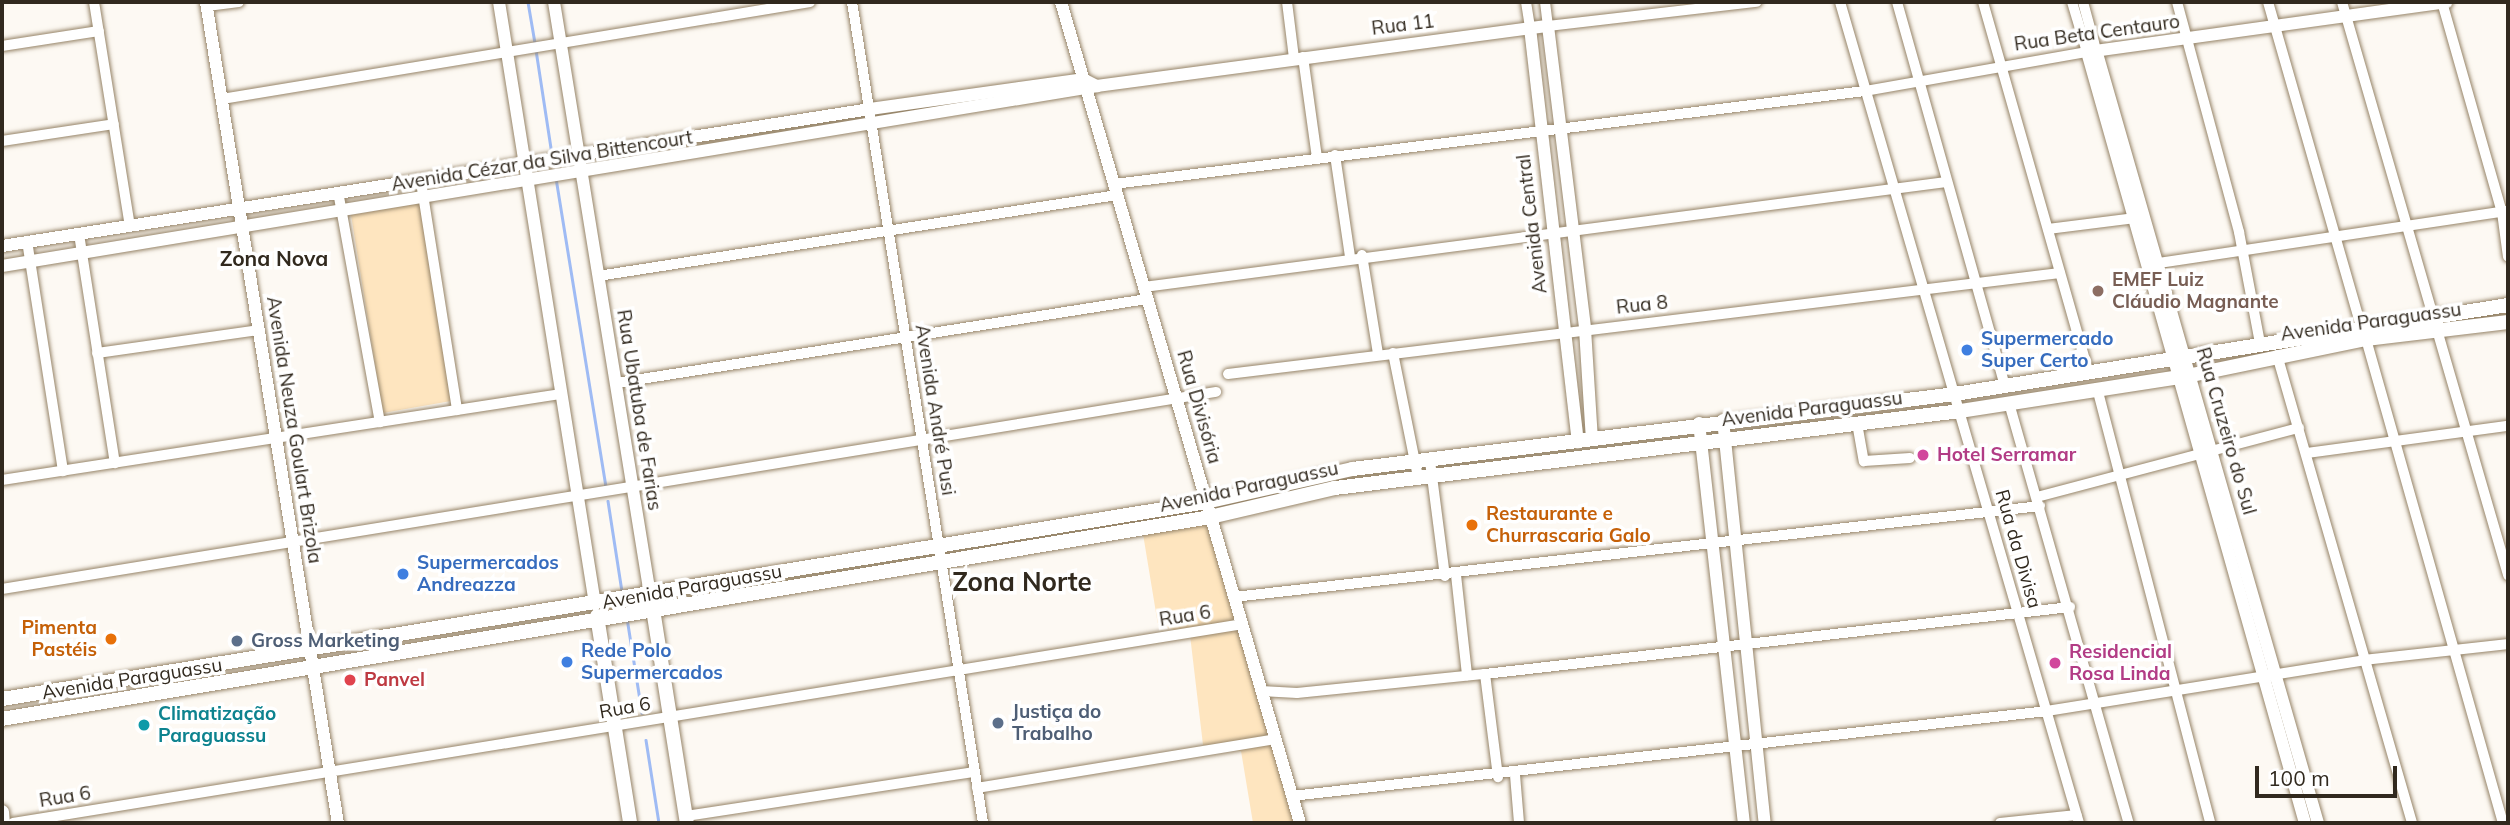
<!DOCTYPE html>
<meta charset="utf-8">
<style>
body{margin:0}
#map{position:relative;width:2510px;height:825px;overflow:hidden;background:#fdf9f3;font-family:Mulish,sans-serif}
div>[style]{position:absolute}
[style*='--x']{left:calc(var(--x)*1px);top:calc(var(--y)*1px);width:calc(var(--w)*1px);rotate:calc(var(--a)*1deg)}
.green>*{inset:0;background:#fee5bf}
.stream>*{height:2.5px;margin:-1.25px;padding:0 1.25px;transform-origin:1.25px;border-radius:1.25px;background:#9fbbf4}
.roads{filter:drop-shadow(0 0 2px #968468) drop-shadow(0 0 2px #968468)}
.minor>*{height:10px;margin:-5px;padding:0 5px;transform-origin:5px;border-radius:5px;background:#fff}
.tertiary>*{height:12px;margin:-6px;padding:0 6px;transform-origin:6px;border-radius:6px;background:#fff}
.secondary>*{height:14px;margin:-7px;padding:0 7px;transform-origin:7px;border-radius:7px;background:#fff}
.dots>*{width:19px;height:19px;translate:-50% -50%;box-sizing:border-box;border:4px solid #fff;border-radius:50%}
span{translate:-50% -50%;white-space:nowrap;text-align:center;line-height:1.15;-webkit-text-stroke:7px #fff;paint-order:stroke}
.street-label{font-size:19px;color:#31291e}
.education-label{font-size:19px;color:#785e54;font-weight:700}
.left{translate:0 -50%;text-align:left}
.shop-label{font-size:19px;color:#366cbe;font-weight:700}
.hotel-label{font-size:19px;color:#b23c85;font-weight:700}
.food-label{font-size:19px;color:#c56008;font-weight:700}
.right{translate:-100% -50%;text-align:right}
.service-label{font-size:19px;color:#4e5e75;font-weight:700}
.health-label{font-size:19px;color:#be3a42;font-weight:700}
.culture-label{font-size:19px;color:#0d838f;font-weight:700}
.neighbourhood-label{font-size:21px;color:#31291e;font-weight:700}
.district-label{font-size:26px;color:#31291e;font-weight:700}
.frame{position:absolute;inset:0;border:4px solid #31291e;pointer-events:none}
.scale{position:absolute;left:2255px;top:766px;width:142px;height:32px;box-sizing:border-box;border:4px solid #31291e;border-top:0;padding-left:9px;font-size:21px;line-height:24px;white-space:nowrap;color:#31291e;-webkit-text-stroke:5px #fff;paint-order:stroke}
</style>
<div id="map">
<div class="green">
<i style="clip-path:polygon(421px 203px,451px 401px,383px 413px,351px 215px)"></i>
<i style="clip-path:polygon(1207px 521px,1294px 823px,1253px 823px,1241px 751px,1203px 745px,1190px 635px,1158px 625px,1143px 534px)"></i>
</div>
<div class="stream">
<i style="--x:528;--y:2;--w:42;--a:80.3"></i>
<i style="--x:536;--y:50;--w:105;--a:81.3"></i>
<i style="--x:556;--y:178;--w:313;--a:80.8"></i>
<i style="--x:608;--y:501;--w:91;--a:81.2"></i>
<i style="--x:627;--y:618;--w:96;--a:81"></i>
<i style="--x:646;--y:740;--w:84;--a:81.1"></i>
</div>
<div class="roads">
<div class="minor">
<i style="--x:94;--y:2;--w:227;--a:80.9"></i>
<i style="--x:852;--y:2;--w:831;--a:80.93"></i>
<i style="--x:1287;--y:2;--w:56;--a:82.9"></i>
<i style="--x:1526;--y:2;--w:26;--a:81"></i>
<i style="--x:1545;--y:2;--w:24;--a:83"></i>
<i style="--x:1548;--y:26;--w:210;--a:-6.6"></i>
<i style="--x:1840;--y:2;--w:855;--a:73.77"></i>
<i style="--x:1897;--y:2;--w:399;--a:74.3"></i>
<i style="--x:1983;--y:2;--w:384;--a:74.1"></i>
<i style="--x:2083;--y:2;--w:50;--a:74.8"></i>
<i style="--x:2177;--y:2;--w:238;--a:74.9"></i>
<i style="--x:2239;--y:232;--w:113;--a:79.3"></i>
<i style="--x:2268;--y:2;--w:337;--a:74"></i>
<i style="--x:2342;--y:2;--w:597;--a:73.84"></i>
<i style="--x:2442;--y:2;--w:218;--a:74.1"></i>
<i style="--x:2502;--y:212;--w:45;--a:82.4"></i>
<i style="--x:207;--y:6;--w:32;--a:-7"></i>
<i style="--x:2;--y:46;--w:98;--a:-8.8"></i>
<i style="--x:1303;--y:57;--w:102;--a:82.1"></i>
<i style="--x:222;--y:99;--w:596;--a:-9.37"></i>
<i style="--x:2;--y:141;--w:113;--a:-8.6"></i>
<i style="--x:1335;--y:155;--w:103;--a:81.6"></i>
<i style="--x:421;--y:182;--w:231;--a:81"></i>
<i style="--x:1114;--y:184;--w:757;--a:-7.06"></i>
<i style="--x:1865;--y:91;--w:225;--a:-10"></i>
<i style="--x:2087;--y:52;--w:52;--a:-106.7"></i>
<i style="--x:339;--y:197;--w:229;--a:79.7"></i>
<i style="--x:2048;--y:229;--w:88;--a:-7.2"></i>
<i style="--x:79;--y:234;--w:232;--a:81.1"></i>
<i style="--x:27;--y:241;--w:233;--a:81.1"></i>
<i style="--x:1362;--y:255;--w:100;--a:80.8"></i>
<i style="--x:2152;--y:264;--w:360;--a:-8.5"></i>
<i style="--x:598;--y:276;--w:525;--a:-8.87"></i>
<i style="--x:1144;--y:287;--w:809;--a:-7.46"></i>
<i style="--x:2366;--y:339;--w:503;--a:74.2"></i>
<i style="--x:97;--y:353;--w:163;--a:-8.1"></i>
<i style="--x:1393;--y:353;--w:126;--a:78.6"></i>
<i style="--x:2277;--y:355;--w:487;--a:73.9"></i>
<i style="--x:1228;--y:374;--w:838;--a:-6.92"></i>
<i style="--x:616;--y:383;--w:538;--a:-8.99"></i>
<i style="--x:2097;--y:388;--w:449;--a:75.4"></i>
<i style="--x:2009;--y:403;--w:437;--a:74.1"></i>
<i style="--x:1857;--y:423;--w:39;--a:80"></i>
<i style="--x:1864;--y:461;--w:46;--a:-3.7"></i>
<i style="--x:2307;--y:453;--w:203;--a:-7.7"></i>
<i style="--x:1430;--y:461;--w:116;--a:82.6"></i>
<i style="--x:2;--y:480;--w:566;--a:-8.75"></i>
<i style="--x:2037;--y:497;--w:271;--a:-14.8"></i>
<i style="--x:1456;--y:575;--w:101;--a:83.7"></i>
<i style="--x:2;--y:589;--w:1230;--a:-9.22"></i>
<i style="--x:1234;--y:597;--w:811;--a:-6.44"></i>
<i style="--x:1485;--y:674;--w:104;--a:82.8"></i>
<i style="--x:1261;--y:691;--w:36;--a:3"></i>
<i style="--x:1297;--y:693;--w:189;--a:-5.8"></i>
<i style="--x:1485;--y:674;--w:589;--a:-6.53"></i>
<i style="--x:1515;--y:775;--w:48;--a:85.2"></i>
<i style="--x:977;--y:788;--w:302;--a:-9.3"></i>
<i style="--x:1292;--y:796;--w:760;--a:-6.42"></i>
<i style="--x:2047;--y:711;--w:321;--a:-9.1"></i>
<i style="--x:2364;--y:660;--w:145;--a:-6.3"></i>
<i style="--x:686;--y:816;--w:292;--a:-8.7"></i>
<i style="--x:13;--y:823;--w:1246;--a:-9.19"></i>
<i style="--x:2000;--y:823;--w:77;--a:-5.9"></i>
</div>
<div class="tertiary">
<i style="--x:206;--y:2;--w:832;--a:80.87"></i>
<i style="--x:499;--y:2;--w:610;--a:80.94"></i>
<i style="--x:554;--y:2;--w:601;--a:80.8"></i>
<i style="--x:1061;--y:2;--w:855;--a:73.77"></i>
<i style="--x:1530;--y:28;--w:417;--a:83.4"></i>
<i style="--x:2096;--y:50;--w:804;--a:73.98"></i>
<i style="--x:2;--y:246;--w:879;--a:-8.97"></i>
<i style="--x:870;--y:109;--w:215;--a:-8"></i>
<i style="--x:1083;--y:79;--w:16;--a:27"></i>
<i style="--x:2;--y:266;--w:1110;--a:-9.33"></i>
<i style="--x:1097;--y:86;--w:455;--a:-7.6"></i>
<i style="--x:1548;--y:26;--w:305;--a:83"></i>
<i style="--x:1585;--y:329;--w:111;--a:86.4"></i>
<i style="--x:1723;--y:420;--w:405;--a:84.1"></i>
<i style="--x:1699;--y:423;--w:403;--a:83.6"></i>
<i style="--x:2305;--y:823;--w:801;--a:-105.79"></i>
<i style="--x:2087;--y:52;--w:363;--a:-7.9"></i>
</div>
<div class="secondary">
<i style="--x:652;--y:603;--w:223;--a:81"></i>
<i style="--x:597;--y:616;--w:210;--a:80.9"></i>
<i style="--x:2;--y:699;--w:1220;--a:-9.29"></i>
<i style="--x:1206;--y:502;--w:151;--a:-12.7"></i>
<i style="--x:1353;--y:469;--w:607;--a:-7.1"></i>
<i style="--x:1955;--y:394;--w:560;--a:-9.14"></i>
<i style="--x:2;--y:719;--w:1225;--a:-9.49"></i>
<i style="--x:1210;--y:517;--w:128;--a:-13.1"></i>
<i style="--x:1335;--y:488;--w:630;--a:-7.02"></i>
<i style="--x:1960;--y:411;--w:230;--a:-8.8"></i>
<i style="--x:2187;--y:376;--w:183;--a:-11.7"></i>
<i style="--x:2366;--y:339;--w:143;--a:-6.8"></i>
<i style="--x:2;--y:812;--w:11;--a:85"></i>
</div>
</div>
<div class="dots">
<i style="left:2098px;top:291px;background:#8d6e63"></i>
<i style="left:1967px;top:350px;background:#3f7fe0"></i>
<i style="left:1923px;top:455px;background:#d1479c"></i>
<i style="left:1472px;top:525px;background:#e8710a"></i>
<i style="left:403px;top:574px;background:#3f7fe0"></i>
<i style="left:111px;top:639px;background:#e8710a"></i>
<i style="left:237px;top:641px;background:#5c6f8a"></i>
<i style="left:567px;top:662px;background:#3f7fe0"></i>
<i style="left:2055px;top:663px;background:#d1479c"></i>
<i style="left:350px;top:680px;background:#e0444e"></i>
<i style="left:998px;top:723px;background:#5c6f8a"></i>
<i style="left:144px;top:725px;background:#0f9aa8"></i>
</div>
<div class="street-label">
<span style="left:1403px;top:25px;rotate:-7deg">Rua 11</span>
<span style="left:2097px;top:33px;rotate:-8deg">Rua Beta Centauro</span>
<span style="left:542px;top:161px;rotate:-9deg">Avenida Cézar da Silva Bittencourt</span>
<span style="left:1532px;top:224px;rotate:-97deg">Avenida Central</span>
<span style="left:1642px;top:305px;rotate:-6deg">Rua 8</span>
<span style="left:2371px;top:322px;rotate:-8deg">Avenida Paraguassu</span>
<span style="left:1199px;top:407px;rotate:74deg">Rua Divisória</span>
<span style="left:1812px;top:409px;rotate:-7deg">Avenida Paraguassu</span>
<span style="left:639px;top:410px;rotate:81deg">Rua Ubatuba de Farias</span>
<span style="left:935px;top:410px;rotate:81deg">Avenida André Pusi</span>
<span style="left:294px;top:430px;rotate:81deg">Avenida Neuza Goulart Brizola</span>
<span style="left:2226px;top:431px;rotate:74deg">Rua Cruzeiro do Sul</span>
<span style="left:1249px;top:487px;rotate:-12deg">Avenida Paraguassu</span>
<span style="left:2018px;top:549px;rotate:74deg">Rua da Divisa</span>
<span style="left:692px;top:587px;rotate:-10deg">Avenida Paraguassu</span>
<span style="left:1185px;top:616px;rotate:-9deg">Rua 6</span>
<span style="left:132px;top:679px;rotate:-9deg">Avenida Paraguassu</span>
<span style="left:625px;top:708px;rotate:-10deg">Rua 6</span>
<span style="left:65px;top:797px;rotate:-9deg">Rua 6</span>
</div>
<div class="education-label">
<span class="left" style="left:2112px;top:291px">EMEF Luiz<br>Cláudio Magnante</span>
</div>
<div class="shop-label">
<span class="left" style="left:1981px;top:350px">Supermercado<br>Super Certo</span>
<span class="left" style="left:417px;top:574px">Supermercados<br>Andreazza</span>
<span class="left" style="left:581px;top:662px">Rede Polo<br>Supermercados</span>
</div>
<div class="hotel-label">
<span class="left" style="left:1937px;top:455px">Hotel Serramar</span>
<span class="left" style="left:2069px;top:663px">Residencial<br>Rosa Linda</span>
</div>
<div class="food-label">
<span class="left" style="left:1486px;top:525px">Restaurante e<br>Churrascaria Galo</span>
<span class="right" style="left:97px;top:639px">Pimenta<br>Pastéis</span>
</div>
<div class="service-label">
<span class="left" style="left:251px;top:641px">Gross Marketing</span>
<span class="left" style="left:1012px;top:723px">Justiça do<br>Trabalho</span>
</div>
<div class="health-label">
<span class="left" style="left:364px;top:680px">Panvel</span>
</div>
<div class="culture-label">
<span class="left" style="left:158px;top:725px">Climatização<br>Paraguassu</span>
</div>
<div class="neighbourhood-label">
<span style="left:274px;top:258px">Zona Nova</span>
</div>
<div class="district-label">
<span style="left:1022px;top:582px">Zona Norte</span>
</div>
<div class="frame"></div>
<div class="scale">100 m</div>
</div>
